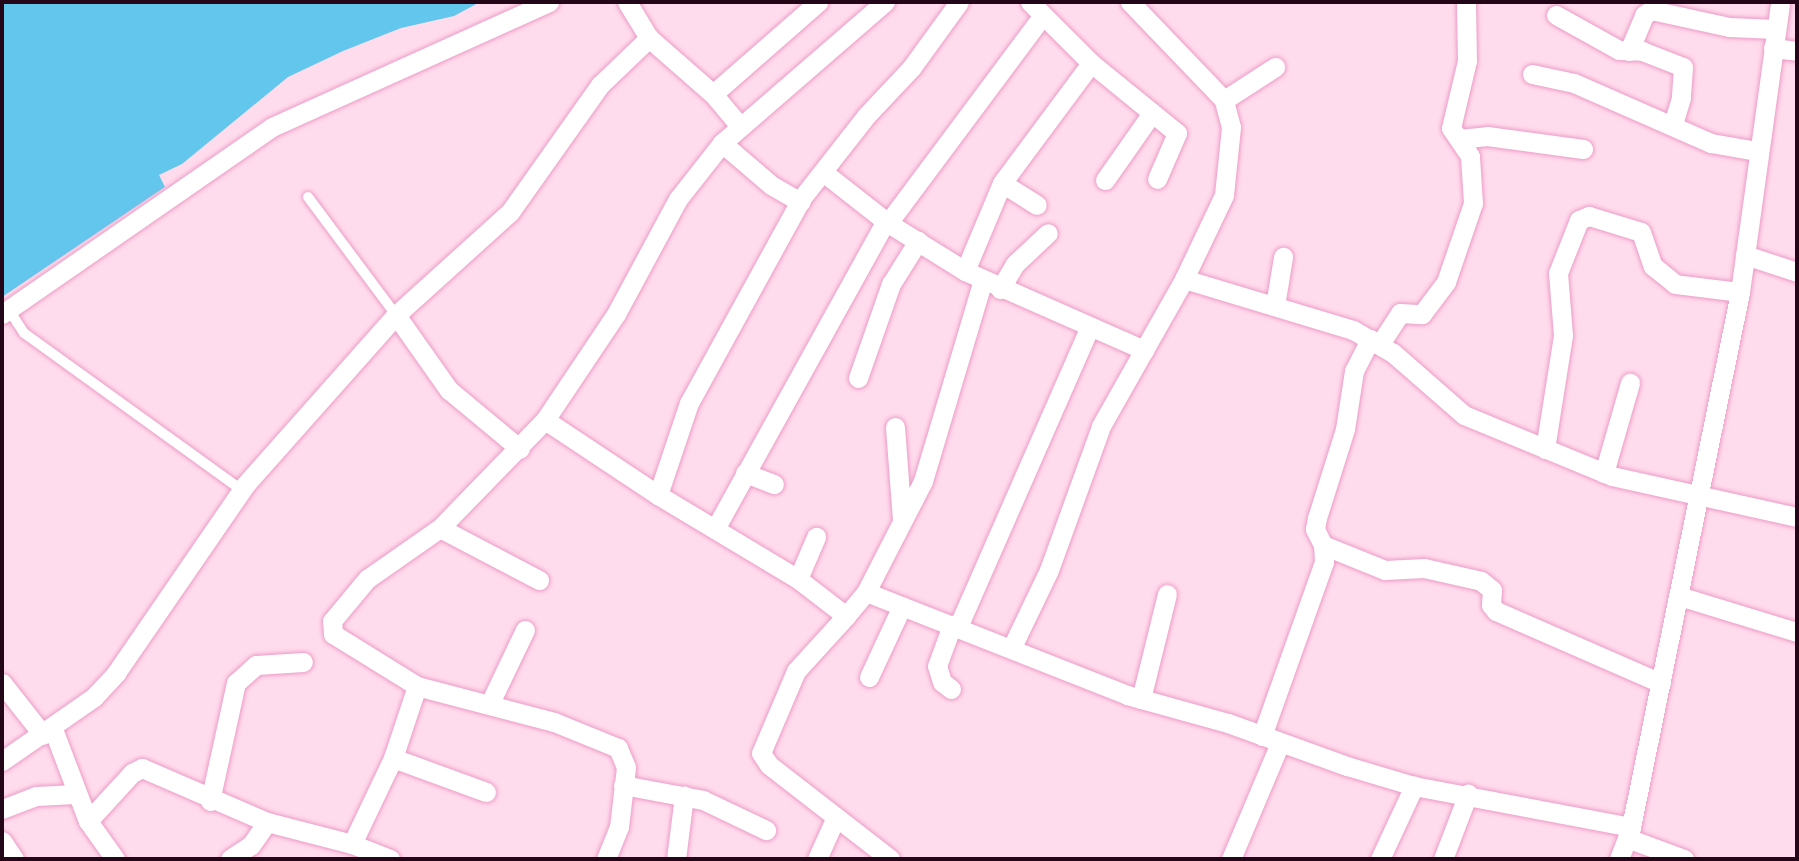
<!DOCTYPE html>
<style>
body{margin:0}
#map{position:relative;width:1799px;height:861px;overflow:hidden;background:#ffdced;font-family:"PT Sans",sans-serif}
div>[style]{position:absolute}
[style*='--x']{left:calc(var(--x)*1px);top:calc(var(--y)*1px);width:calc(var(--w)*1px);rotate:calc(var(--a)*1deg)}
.water>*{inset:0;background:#62c6ed}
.roads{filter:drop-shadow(0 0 2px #ec9cc6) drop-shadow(0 0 2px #ec9cc6)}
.lane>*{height:10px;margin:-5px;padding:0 5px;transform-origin:5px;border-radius:5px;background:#fff}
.street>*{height:19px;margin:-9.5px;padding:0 9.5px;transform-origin:9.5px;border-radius:9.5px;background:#fff}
span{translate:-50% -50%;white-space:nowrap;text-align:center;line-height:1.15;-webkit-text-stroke:5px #ffdced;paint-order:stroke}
.frame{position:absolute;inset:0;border:4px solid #230617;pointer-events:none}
</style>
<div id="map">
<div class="water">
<i style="clip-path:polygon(2px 2px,480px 2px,454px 16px,401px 28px,343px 51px,288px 77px,182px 164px,159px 175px,165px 187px,2px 297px)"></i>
</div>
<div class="roads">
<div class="lane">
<i style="--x:308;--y:197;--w:147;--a:53.3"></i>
<i style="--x:9;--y:310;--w:27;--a:57"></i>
<i style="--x:24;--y:333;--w:269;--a:35.8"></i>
</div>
<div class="street">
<i style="--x:627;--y:2;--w:42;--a:58.6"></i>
<i style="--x:649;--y:38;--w:85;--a:41.2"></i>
<i style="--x:713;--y:94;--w:40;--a:50"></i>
<i style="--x:1030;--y:2;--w:86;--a:45"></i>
<i style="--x:1091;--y:63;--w:111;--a:39.1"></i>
<i style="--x:1177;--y:133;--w:50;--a:113.5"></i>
<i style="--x:1556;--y:15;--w:72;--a:29.1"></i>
<i style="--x:1619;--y:50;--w:23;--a:2"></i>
<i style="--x:1642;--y:51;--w:44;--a:21.3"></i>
<i style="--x:1683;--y:67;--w:31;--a:94"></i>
<i style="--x:1681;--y:98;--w:28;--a:107"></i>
<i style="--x:1773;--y:48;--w:24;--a:7"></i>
<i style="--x:1629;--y:51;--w:39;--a:-67"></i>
<i style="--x:1644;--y:15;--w:9;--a:-36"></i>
<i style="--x:1651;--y:10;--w:80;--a:12.3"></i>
<i style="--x:1729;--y:27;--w:47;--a:2.4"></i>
<i style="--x:1532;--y:74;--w:43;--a:12.1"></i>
<i style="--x:1574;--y:83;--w:150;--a:23.7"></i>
<i style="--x:1711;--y:143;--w:47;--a:9.9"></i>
<i style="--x:713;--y:94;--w:140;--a:-41.2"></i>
<i style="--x:1224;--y:100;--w:61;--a:-32.9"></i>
<i style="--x:1459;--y:139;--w:28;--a:-6"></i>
<i style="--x:1487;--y:136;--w:97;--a:7.7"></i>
<i style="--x:722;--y:143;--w:65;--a:40.6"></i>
<i style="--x:771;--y:185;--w:34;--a:30"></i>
<i style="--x:823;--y:172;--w:83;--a:38.1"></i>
<i style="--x:888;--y:223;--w:91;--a:31.9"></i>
<i style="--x:965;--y:271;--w:196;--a:23.8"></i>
<i style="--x:1105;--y:180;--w:82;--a:-55"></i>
<i style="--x:1002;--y:183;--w:41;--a:32.2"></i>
<i style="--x:888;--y:223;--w:259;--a:-53.3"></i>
<i style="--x:1745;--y:255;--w:55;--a:18.1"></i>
<i style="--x:965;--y:271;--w:95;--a:-67.2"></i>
<i style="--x:1002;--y:183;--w:149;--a:-53.4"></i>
<i style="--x:1184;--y:279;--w:177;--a:16.8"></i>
<i style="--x:1353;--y:330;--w:46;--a:29.9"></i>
<i style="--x:1393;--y:353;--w:94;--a:41.1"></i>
<i style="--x:1464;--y:415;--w:160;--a:22.4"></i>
<i style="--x:1612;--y:476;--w:189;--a:12.5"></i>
<i style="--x:1000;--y:289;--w:29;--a:-59"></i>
<i style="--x:1015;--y:264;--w:45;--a:-43.2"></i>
<i style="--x:1275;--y:306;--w:50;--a:-80.7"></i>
<i style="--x:2;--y:314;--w:328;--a:-34.7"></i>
<i style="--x:272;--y:127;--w:304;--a:-24.3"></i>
<i style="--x:396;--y:315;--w:92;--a:54.8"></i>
<i style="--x:449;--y:390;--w:92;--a:39.7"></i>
<i style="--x:1380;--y:344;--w:37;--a:-57"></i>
<i style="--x:1400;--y:313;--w:22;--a:3"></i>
<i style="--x:1422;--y:314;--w:40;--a:-53"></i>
<i style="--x:1446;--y:282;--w:83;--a:-71.1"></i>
<i style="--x:1473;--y:203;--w:47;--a:-93.7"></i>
<i style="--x:1470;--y:156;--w:34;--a:-124"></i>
<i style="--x:1451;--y:128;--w:69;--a:-76.6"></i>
<i style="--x:1467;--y:61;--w:59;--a:-91"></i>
<i style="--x:858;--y:378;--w:100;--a:-70.7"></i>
<i style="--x:891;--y:284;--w:51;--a:-57.9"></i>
<i style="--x:545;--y:420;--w:136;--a:33.6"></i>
<i style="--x:658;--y:495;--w:163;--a:31"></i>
<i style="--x:798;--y:579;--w:61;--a:37.6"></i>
<i style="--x:846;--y:616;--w:31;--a:-50"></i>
<i style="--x:866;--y:592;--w:281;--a:21.5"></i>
<i style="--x:1127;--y:695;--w:105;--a:15.5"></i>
<i style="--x:1228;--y:723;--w:127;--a:19.9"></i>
<i style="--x:1347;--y:766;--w:70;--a:16.6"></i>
<i style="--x:1414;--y:786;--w:221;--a:10.7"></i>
<i style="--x:895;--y:427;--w:94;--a:85.7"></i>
<i style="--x:1545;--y:449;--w:115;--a:-81"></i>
<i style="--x:1563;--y:335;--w:62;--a:-94.6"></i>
<i style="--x:1558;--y:273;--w:57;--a:-68.4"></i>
<i style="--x:1579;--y:220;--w:11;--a:-22"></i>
<i style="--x:1589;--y:216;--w:54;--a:17.1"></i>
<i style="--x:1641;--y:232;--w:36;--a:71"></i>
<i style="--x:1653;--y:266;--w:28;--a:39"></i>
<i style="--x:1675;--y:284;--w:65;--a:7"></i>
<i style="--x:745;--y:473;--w:31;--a:21"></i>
<i style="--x:1604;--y:473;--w:94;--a:-73.9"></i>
<i style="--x:658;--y:495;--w:97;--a:-71.4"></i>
<i style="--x:689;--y:403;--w:233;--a:-61.2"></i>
<i style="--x:801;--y:199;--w:105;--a:-51.9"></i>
<i style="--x:866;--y:116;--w:67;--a:-46.8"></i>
<i style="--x:912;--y:67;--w:80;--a:-54.1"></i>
<i style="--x:440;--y:528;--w:112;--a:27.7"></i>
<i style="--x:715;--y:529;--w:352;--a:-61"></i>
<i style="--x:1323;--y:545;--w:67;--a:22"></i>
<i style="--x:1385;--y:570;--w:39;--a:-3"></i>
<i style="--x:1424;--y:568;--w:58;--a:12.8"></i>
<i style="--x:1481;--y:581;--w:14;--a:39"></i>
<i style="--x:1492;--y:590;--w:15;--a:94"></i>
<i style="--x:1491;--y:605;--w:8;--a:50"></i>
<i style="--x:1496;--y:611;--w:180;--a:23.6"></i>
<i style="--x:798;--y:579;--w:46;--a:-66.8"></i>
<i style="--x:866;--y:592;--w:125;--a:-62.8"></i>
<i style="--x:923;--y:481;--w:210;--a:-73.4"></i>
<i style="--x:1679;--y:596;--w:123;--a:17"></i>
<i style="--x:846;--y:616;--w:74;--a:132.3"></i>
<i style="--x:796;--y:671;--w:89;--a:113.1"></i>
<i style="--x:761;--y:753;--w:14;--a:56"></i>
<i style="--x:769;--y:765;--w:153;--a:37.8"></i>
<i style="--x:958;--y:627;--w:326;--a:-66.3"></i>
<i style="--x:1012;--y:647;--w:85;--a:-64.3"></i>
<i style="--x:1049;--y:570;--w:153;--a:-70.1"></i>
<i style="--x:1101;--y:426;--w:169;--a:-60.5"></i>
<i style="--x:1184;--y:279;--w:93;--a:-64.5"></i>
<i style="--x:1224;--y:195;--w:68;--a:-84.1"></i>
<i style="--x:1231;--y:127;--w:28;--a:-105"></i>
<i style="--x:1224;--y:100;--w:136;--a:-133.8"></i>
<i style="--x:869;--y:677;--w:78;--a:-65.1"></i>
<i style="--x:2;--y:683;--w:66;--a:51.7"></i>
<i style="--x:951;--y:689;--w:11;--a:-142"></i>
<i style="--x:942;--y:682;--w:17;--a:-107"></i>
<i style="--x:937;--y:666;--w:44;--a:-69.9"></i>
<i style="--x:1141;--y:699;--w:108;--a:-76.1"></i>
<i style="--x:490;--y:703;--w:81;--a:-64.4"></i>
<i style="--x:53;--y:729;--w:98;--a:69.2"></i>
<i style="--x:88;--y:821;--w:47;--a:54.6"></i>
<i style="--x:1262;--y:736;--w:185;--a:-70.4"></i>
<i style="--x:1324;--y:562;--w:17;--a:-93"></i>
<i style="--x:1323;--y:545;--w:18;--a:-117"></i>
<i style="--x:1315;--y:529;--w:11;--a:-80"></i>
<i style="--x:1317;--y:518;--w:93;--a:-72.5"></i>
<i style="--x:1345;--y:429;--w:59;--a:-81.2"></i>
<i style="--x:1354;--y:371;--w:36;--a:-63"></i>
<i style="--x:393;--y:758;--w:99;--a:20.1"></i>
<i style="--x:2;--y:761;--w:112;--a:-34.8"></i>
<i style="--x:94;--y:697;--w:33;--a:-47"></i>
<i style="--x:116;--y:673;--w:228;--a:-55.5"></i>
<i style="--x:245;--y:485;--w:227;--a:-48.4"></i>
<i style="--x:396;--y:315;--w:154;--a:-42.1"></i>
<i style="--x:510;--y:212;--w:156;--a:-54.7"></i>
<i style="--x:600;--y:85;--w:68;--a:-43.8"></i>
<i style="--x:623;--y:785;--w:81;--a:10.6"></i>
<i style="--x:703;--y:800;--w:70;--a:25.5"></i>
<i style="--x:210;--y:801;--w:121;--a:-77.6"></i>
<i style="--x:236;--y:683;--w:27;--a:-42"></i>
<i style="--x:256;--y:665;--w:47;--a:-3.7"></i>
<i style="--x:2;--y:809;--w:36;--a:-21"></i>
<i style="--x:36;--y:796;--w:39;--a:-3"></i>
<i style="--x:88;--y:821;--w:65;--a:-47.5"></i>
<i style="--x:132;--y:773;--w:11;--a:-27"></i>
<i style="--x:142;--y:768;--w:136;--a:23.4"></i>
<i style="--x:267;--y:822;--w:88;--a:14.5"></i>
<i style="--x:352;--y:844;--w:41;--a:21.5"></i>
<i style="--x:1627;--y:838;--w:61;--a:20.2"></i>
<i style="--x:2;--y:841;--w:22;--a:56"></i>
<i style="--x:352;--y:844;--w:95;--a:-64.5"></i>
<i style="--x:393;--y:758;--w:76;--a:-71.6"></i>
<i style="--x:230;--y:859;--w:25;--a:-34"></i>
<i style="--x:251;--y:845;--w:28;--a:-55"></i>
<i style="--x:606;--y:859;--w:35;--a:-68"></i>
<i style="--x:619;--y:827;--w:60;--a:-83.3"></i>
<i style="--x:626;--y:767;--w:21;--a:-113"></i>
<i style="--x:618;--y:748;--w:69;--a:-157.9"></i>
<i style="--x:554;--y:722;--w:142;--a:-165.3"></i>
<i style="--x:417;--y:686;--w:99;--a:-148.2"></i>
<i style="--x:333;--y:634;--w:13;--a:-94"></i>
<i style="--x:332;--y:621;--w:55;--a:-50.2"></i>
<i style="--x:367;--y:579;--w:89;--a:-34.9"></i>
<i style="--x:440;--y:528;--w:151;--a:-45.8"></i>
<i style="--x:545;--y:420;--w:128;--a:-56.2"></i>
<i style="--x:616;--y:314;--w:131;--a:-61.7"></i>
<i style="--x:678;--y:199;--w:71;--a:-51.8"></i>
<i style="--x:722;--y:143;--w:216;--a:-40.9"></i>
<i style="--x:676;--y:859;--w:64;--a:-82.8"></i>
<i style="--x:817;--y:859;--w:46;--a:-65.7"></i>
<i style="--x:1231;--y:859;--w:126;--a:-67.1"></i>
<i style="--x:1380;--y:859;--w:81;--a:-65"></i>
<i style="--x:1443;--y:859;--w:70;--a:-69"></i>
<i style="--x:1619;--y:859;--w:34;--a:-69"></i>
<i style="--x:1631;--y:827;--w:546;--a:-78.48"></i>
<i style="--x:1740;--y:292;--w:290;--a:-82.1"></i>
</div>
</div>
<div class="frame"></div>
</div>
